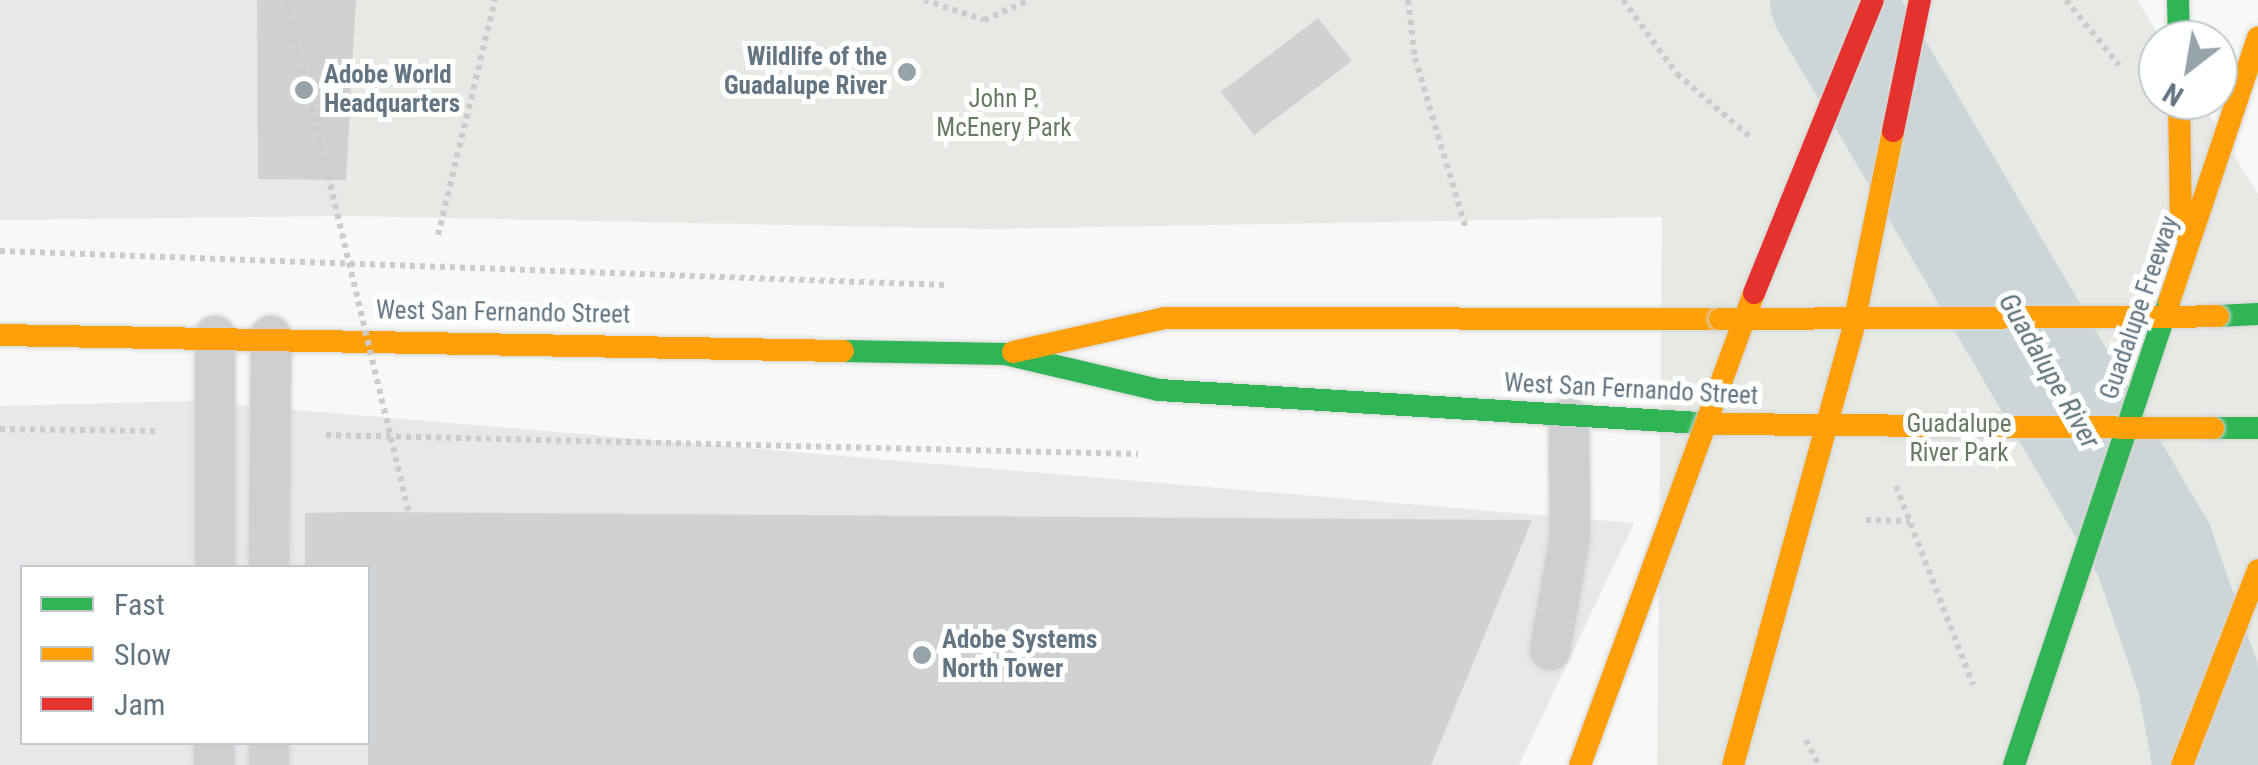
<!DOCTYPE html>
<style>
body{margin:0}
#map{position:relative;width:2258px;height:765px;overflow:hidden;background:#f8f8f7;font-family:"Roboto Condensed",sans-serif}
div>[style]{position:absolute}
[style*='--x']{left:calc(var(--x)*1px);top:calc(var(--y)*1px);width:calc(var(--w)*1px);rotate:calc(var(--a)*1deg)}
.built>*{inset:0;background:#e7e8e8}
.green>*{inset:0;background:#e7eae4}
.river>*{height:122px;margin:-61px;padding:0 61px;transform-origin:61px;border-radius:61px;background:#ccd5d8}
.building>*{inset:0;background:#cfd1d2}
.path>*{height:6px;margin-top:-3px;transform-origin:0;background:repeating-linear-gradient(90deg,#cbcccc 0 5px,transparent 0 10px)}
.roads{filter:drop-shadow(0 0 2px #d5d6d6) drop-shadow(0 0 2px #d5d6d6)}
.lane>*{height:40px;margin:-20px;padding:0 20px;transform-origin:20px;border-radius:20px;background:#cecfd0}
.fast>*{height:22px;margin:-11px;padding:0 11px;transform-origin:11px;border-radius:11px;background:#30b455}
.slow>*{height:22px;margin:-11px;padding:0 11px;transform-origin:11px;border-radius:11px;background:#ff9f0a}
.path-bridge>*{height:6px;margin-top:-3px;transform-origin:0;background:repeating-linear-gradient(90deg,#cbcccc 0 5px,transparent 0 10px)}
.bridges{filter:drop-shadow(0 0 2px #d5d6d6) drop-shadow(0 0 2px #d5d6d6)}
.fast-bridge>*{height:22px;margin:-11px;padding:0 11px;transform-origin:11px;border-radius:11px;background:#30b455}
.slow-bridge>*{height:22px;margin:-11px;padding:0 11px;transform-origin:11px;border-radius:11px;background:#ff9f0a}
.jam-bridge>*{height:22px;margin:-11px;padding:0 11px;transform-origin:11px;border-radius:11px;background:#e5322d}
.dots>*{width:28px;height:28px;translate:-50% -50%;box-sizing:border-box;border:5px solid #fff;border-radius:50%}
span{translate:-50% -50%;white-space:nowrap;text-align:center;line-height:1.15;-webkit-text-stroke:10px #fff;paint-order:stroke}
.poi-label{font-size:25px;color:#637582;font-weight:700}
.right{translate:-100% -50%;text-align:right}
.left{translate:0 -50%;text-align:left}
.park-label{font-size:25px;color:#677a62}
.street-label{font-size:25px;color:#637582}
.water-label{font-size:28px;color:#5e757c;font-style:italic}
.legend{position:absolute;left:20px;top:565px;width:350px;height:180px;box-sizing:border-box;background:#fff;border:2px solid #c1c8cd;margin:0;padding:12px 18px;list-style:none;font-size:30px;color:#637582}
.legend li{display:flex;align-items:center;gap:20px;height:50px}
.legend b{width:50px;border:2px solid #c1c8cd}
.north{position:absolute;left:2138px;top:20px;width:100px;height:100px;box-sizing:border-box;background:#fff;border:2px solid #c1c8cd;border-radius:50%;rotate:211deg;font-size:28px;font-weight:700;line-height:40px;text-align:center;color:#637582}
.north::after{content:'';display:block;margin:auto;width:35px;height:45px;background:#97a3ab;clip-path:polygon(50% 0,100% 100%,50% 72%,0 100%)}
</style>
<div id="map">
<div class="built">
<i style="clip-path:polygon(0 0,356px 0,348px 216px,0 220px)"></i>
<i style="clip-path:polygon(evenodd,190px 401px,1634px 523px,1519px 765px,0 765px,0 406px,190px 401px,22px 568px,368px 568px,368px 742px,22px 742px,22px 568px)"></i>
</div>
<div class="green">
<i style="clip-path:polygon(356px 0,2137px 0,2162px 40px,2158px 100px,2200px 100px,2258px 194px,2258px 765px,1657px 765px,1662px 217px,988px 229px,348px 216px)"></i>
</div>
<div class="river">
<i style="--x:1831;--y:0;--w:638;--a:59.58"></i>
<i style="--x:2154;--y:550;--w:135;--a:71"></i>
<i style="--x:2198;--y:678;--w:88;--a:79.6"></i>
</div>
<div class="building">
<i style="clip-path:polygon(257px 0,356px 0,346px 180px,258px 179px)"></i>
<i style="clip-path:polygon(1318px 18px,1352px 61px,1254px 135px,1221px 92px)"></i>
<i style="clip-path:polygon(305px 513px,358px 512px,1532px 520px,1431px 765px,368px 765px,368px 568px,305px 568px)"></i>
</div>
<div class="path">
<i style="--x:924;--y:0;--w:63;--a:18.4"></i>
<i style="--x:984;--y:20;--w:50;--a:-23.5"></i>
<i style="--x:1408;--y:0;--w:58;--a:83.1"></i>
<i style="--x:1415;--y:58;--w:178;--a:73.4"></i>
<i style="--x:1623;--y:0;--w:92;--a:53.9"></i>
<i style="--x:1677;--y:74;--w:95;--a:40.7"></i>
<i style="--x:2066;--y:0;--w:84;--a:50.8"></i>
<i style="--x:438;--y:235;--w:242;--a:-76.4"></i>
<i style="--x:0;--y:251;--w:948;--a:2.06"></i>
<i style="--x:0;--y:429;--w:159;--a:0.7"></i>
<i style="--x:326;--y:435;--w:812;--a:1.34"></i>
<i style="--x:1896;--y:486;--w:213;--a:68.8"></i>
<i style="--x:1866;--y:520;--w:44;--a:1.3"></i>
<i style="--x:1806;--y:740;--w:28;--a:63"></i>
</div>
<div class="roads">
<div class="lane">
<i style="--x:215;--y:568;--w:232;--a:-90"></i>
<i style="--x:269;--y:568;--w:232;--a:-89.5"></i>
<i style="--x:1550;--y:650;--w:116;--a:-80"></i>
<i style="--x:1570;--y:536;--w:118;--a:-90.5"></i>
<i style="--x:269;--y:742;--w:23;--a:90"></i>
<i style="--x:214;--y:765;--w:23;--a:-90"></i>
</div>
<div class="fast">
<i style="--x:2178;--y:0;--w:40;--a:88.6"></i>
<i style="--x:2218;--y:316;--w:40;--a:-2.9"></i>
<i style="--x:843;--y:351;--w:162;--a:1.1"></i>
<i style="--x:1005;--y:354;--w:158;--a:13.2"></i>
<i style="--x:1159;--y:390;--w:557;--a:3.5"></i>
<i style="--x:2213;--y:428;--w:45;--a:0"></i>
</div>
<div class="slow">
<i style="--x:0;--y:335;--w:843;--a:1.09"></i>
<i style="--x:1013;--y:352;--w:156;--a:-12.6"></i>
<i style="--x:1165;--y:318;--w:555;--a:0.1"></i>
<i style="--x:2182;--y:765;--w:209;--a:-68.7"></i>
</div>
</div>
<div class="path-bridge">
<i style="--x:286;--y:0;--w:528;--a:76.52"></i>
</div>
<div class="bridges">
<div class="fast-bridge">
<i style="--x:2014;--y:765;--w:488;--a:-71.5"></i>
</div>
<div class="slow-bridge">
<i style="--x:2179;--y:100;--w:130;--a:89.1"></i>
<i style="--x:2169;--y:302;--w:279;--a:-71.4"></i>
<i style="--x:1720;--y:319;--w:498;--a:-0.3"></i>
<i style="--x:1715;--y:424;--w:498;--a:0.5"></i>
<i style="--x:1580;--y:765;--w:503;--a:-69.76"></i>
<i style="--x:1733;--y:765;--w:453;--a:-74.6"></i>
<i style="--x:1853;--y:328;--w:201;--a:-78.5"></i>
</div>
<div class="jam-bridge">
<i style="--x:1893;--y:131;--w:134;--a:-78.4"></i>
<i style="--x:1754;--y:293;--w:316;--a:-67.9"></i>
</div>
</div>
<div class="dots">
<i style="left:907px;top:72px;background:#97a3ab"></i>
<i style="left:304px;top:90px;background:#97a3ab"></i>
<i style="left:922px;top:655px;background:#97a3ab"></i>
</div>
<div class="poi-label">
<span class="right" style="left:887px;top:72px">Wildlife of the<br>Guadalupe River</span>
<span class="left" style="left:324px;top:90px">Adobe World<br>Headquarters</span>
<span class="left" style="left:942px;top:655px">Adobe Systems<br>North Tower</span>
</div>
<div class="park-label">
<span style="left:1004px;top:114px">John P.<br>McEnery Park</span>
<span style="left:1959px;top:439px">Guadalupe<br>River Park</span>
</div>
<div class="street-label">
<span style="left:2140px;top:308px;rotate:-71deg">Guadalupe Freeway</span>
<span style="left:503px;top:313px;rotate:1deg">West San Fernando Street</span>
<span style="left:1631px;top:390px;rotate:3deg">West San Fernando Street</span>
</div>
<div class="water-label">
<span style="left:2049px;top:371px;rotate:60deg">Guadalupe River</span>
</div>
<ul class="legend">
<li><b style="height:12px;background:#30b455"></b>Fast</li>
<li><b style="height:12px;background:#ff9f0a"></b>Slow</li>
<li><b style="height:12px;background:#e5322d"></b>Jam</li>
</ul>
<div class="north">N</div>
</div>
